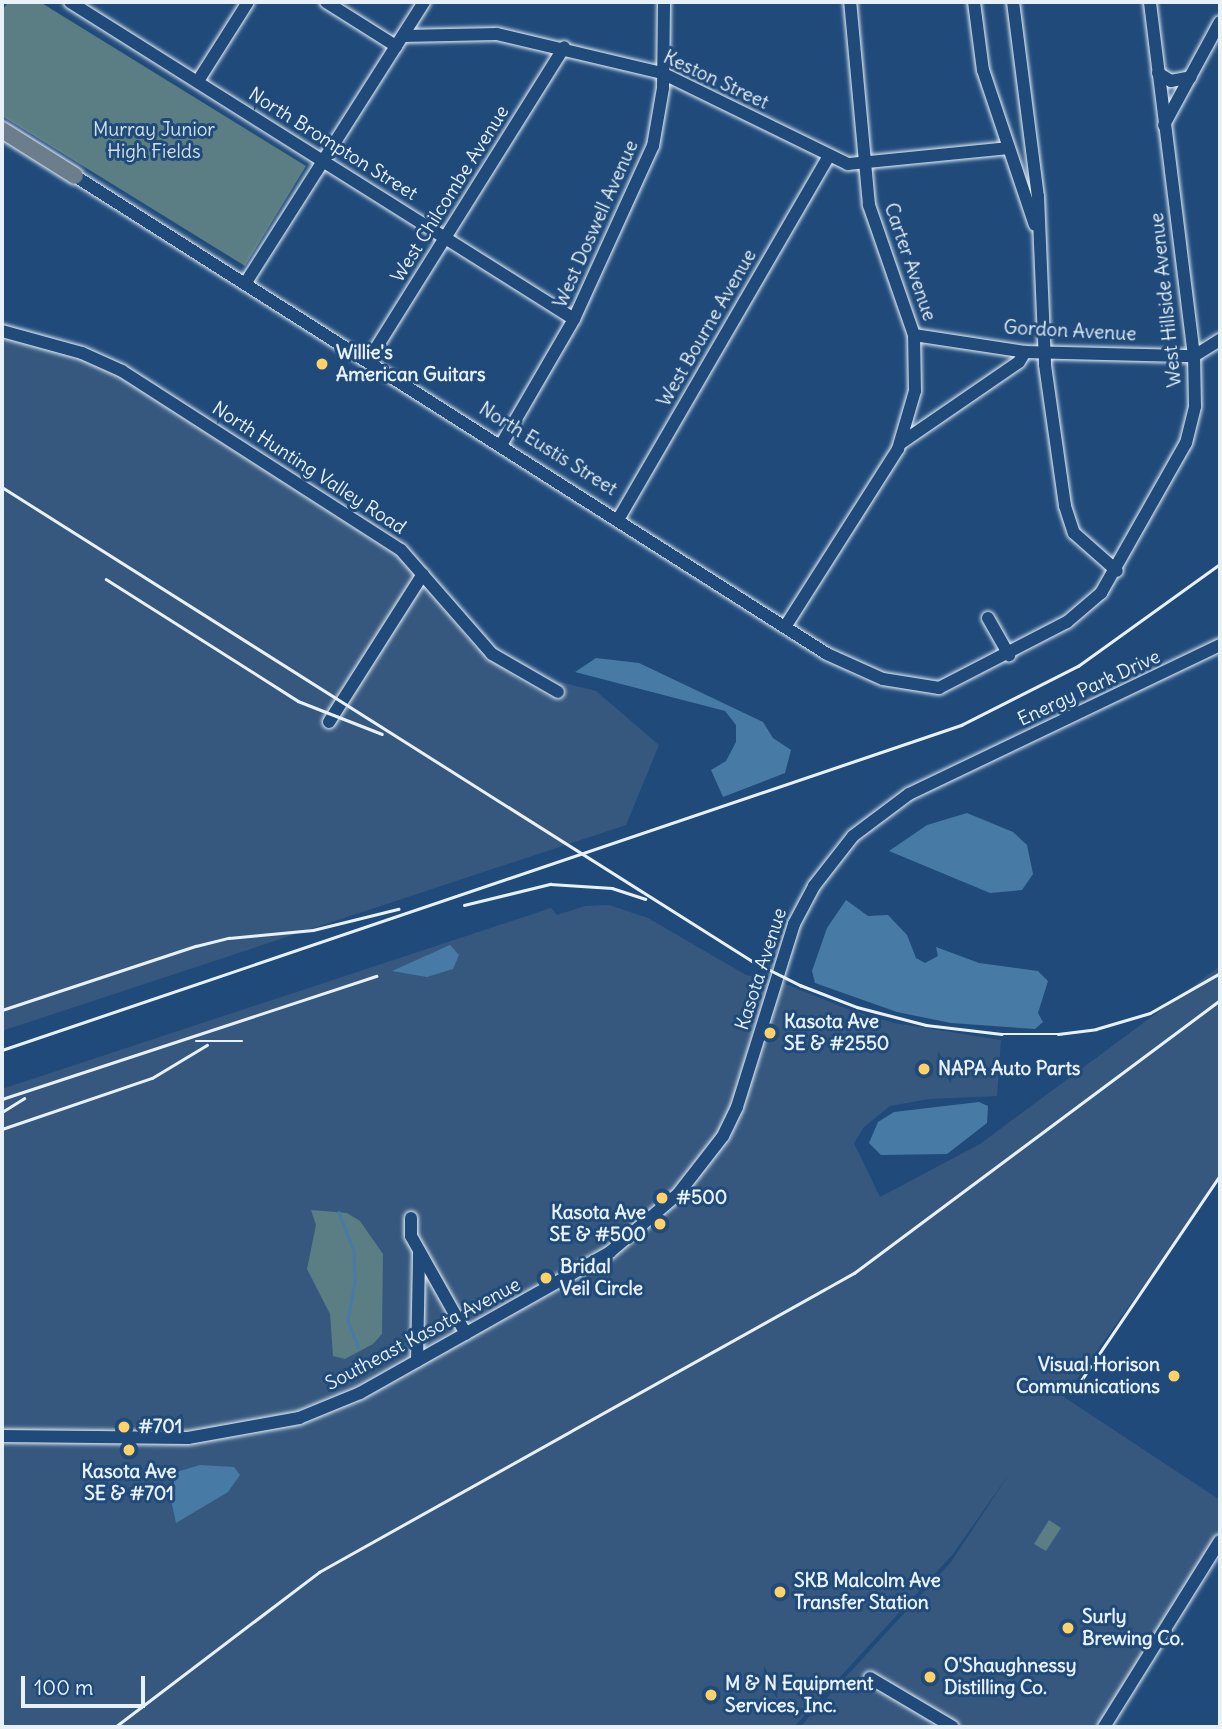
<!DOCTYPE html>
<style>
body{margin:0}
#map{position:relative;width:1222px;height:1729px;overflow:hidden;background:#1f4a7a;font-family:Delius,sans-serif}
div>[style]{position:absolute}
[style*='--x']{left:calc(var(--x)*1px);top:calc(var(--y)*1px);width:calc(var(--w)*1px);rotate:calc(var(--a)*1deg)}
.built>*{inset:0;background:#36587e}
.green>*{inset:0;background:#5a7e83}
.water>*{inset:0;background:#477ba5}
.stream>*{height:2.5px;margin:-1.25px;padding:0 1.25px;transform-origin:1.25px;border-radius:1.25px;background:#477ba5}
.roads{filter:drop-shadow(0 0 2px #e8f1f8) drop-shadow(0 0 2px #e8f1f8)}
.minor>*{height:12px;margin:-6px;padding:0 6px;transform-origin:6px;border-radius:6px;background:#1f4a7a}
.major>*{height:16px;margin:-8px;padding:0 8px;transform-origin:8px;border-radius:8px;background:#6c7d8b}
.rail>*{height:2.5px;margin:-1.25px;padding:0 1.25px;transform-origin:1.25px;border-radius:1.25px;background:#e8f1f8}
.dots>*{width:19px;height:19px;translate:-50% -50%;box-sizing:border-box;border:4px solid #1f4a7a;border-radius:50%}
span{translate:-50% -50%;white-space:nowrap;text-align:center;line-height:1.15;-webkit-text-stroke:6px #1f4a7a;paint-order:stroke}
.street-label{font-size:19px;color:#e8f1f8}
.park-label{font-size:19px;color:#d3e0e6}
.poi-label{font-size:19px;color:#e8f1f8;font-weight:700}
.left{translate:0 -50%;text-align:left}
.right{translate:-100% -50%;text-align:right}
.frame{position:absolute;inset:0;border:4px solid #e8f1f8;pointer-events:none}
.scale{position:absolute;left:21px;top:1676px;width:124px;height:32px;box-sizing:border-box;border:4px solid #e8f1f8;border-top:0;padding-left:9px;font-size:21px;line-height:24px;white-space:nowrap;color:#e8f1f8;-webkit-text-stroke:5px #1f4a7a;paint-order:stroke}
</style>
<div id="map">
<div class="built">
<i style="clip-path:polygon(2px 337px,83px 360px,115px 374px,403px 560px,474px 646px,523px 683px,552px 698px,560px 682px,596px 691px,659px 745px,626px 825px,2px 1031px)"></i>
<i style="clip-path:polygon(609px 905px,648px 918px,746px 975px,783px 983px,850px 1010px,894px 1023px,1001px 1040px,997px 1096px,929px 1099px,890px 1106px,864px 1127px,854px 1143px,880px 1197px,980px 1144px,1220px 966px,1220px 1179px,1064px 1397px,1220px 1500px,1220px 1545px,1100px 1727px,800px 1727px,951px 1562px,1011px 1471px,953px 1554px,794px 1727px,2px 1727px,2px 1089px,551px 908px,557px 915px,585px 906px)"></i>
</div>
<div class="green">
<i style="clip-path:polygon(8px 2px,40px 2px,306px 166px,245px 266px,2px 116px,2px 11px)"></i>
<i style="clip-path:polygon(311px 1210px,347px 1213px,360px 1221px,383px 1254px,382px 1334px,373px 1344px,345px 1359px,333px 1356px,330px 1314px,307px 1269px,316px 1225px)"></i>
<i style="clip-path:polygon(1049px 1520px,1061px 1528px,1046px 1551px,1034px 1544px)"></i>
</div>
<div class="water">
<i style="clip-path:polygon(596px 658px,639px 663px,763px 722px,773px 738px,791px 750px,785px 773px,723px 797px,711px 770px,726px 761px,736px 742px,736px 725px,725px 711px,575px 672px)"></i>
<i style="clip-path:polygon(967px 813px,1013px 832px,1027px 845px,1033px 874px,1022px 890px,990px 893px,889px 851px,927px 825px)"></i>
<i style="clip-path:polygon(846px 900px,868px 916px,888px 915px,907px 935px,916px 958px,925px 963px,938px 956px,936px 947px,979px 963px,1038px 971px,1048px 981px,1038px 1013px,1043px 1022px,1035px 1029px,951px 1023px,897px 1012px,815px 983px,812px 971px,827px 928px)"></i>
<i style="clip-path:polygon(450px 945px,459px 955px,453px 969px,427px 977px,392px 971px)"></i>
<i style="clip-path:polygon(979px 1102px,988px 1106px,987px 1123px,947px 1154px,881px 1155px,869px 1143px,878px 1122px,894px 1112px)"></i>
<i style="clip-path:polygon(200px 1465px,234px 1467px,240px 1475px,228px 1492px,176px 1523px,170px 1495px,173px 1473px)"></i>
</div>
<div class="stream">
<i style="--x:339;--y:1212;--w:42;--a:69"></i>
<i style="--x:354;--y:1251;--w:32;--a:88"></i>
<i style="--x:355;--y:1283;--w:38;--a:101"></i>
<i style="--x:348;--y:1320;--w:30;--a:69"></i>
</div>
<div class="roads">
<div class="minor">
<i style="--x:70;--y:2;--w:595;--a:32.17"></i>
<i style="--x:326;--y:2;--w:83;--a:32.2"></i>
<i style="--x:974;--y:2;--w:69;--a:82.5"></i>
<i style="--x:983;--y:70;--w:163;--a:71.5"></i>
<i style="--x:1013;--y:2;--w:196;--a:82.7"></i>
<i style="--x:1038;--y:196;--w:169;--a:87.6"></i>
<i style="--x:1045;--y:365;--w:142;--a:81.9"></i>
<i style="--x:1065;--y:506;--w:28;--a:72"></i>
<i style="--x:1074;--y:533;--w:57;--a:41.5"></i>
<i style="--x:403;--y:36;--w:94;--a:-1.2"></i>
<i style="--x:497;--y:34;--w:170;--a:13.3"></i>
<i style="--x:662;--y:73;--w:207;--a:26.1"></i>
<i style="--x:848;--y:164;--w:161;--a:-5.7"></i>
<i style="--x:1158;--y:73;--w:15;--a:32"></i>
<i style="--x:1171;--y:81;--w:20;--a:-11"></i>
<i style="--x:198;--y:81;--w:93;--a:-57.7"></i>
<i style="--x:1164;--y:125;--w:117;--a:-61.5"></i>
<i style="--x:75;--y:176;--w:891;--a:32.44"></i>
<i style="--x:827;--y:654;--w:61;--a:24.1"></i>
<i style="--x:883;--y:679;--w:57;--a:9.1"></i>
<i style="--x:939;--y:688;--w:144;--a:-27.3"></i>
<i style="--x:1067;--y:622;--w:45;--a:-40.5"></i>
<i style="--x:1101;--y:593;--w:172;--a:-60.5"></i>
<i style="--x:1186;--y:443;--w:38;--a:-76"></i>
<i style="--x:1195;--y:406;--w:50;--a:-91.1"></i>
<i style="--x:1194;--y:356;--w:357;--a:-97.1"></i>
<i style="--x:245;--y:284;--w:334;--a:-57.6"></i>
<i style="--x:2;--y:331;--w:83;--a:15.4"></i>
<i style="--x:82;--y:353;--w:44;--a:24.2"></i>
<i style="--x:122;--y:371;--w:331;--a:32.7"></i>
<i style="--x:401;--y:550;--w:138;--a:48.8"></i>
<i style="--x:492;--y:654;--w:76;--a:29.9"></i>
<i style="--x:914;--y:335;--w:112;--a:8.7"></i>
<i style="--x:1025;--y:352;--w:169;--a:1.4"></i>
<i style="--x:1194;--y:356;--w:31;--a:-32"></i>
<i style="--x:368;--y:361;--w:370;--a:-58"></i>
<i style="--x:901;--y:443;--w:143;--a:-34.5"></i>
<i style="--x:1019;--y:362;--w:12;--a:-59"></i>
<i style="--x:501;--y:445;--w:146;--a:-59.9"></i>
<i style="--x:574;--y:319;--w:190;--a:-65.5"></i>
<i style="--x:653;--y:146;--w:59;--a:-80.2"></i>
<i style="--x:663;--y:88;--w:86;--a:-89.3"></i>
<i style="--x:619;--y:518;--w:419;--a:-59.9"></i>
<i style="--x:988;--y:618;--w:43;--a:60.4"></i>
<i style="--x:785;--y:627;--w:211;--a:-57.6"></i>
<i style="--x:898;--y:449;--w:60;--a:-73.7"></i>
<i style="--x:915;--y:391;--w:56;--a:-91"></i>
<i style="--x:914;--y:335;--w:138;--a:-109.1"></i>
<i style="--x:869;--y:205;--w:204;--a:-95.3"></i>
<i style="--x:329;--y:722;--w:175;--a:-57.6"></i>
<i style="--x:411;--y:1218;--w:18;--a:90"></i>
<i style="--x:411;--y:1236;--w:112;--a:60.7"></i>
<i style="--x:417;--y:1361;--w:108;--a:-88.9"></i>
<i style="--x:2;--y:1436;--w:186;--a:0.6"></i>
<i style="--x:188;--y:1438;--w:113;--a:-10.2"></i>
<i style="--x:299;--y:1418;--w:66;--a:-22.3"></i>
<i style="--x:360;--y:1393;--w:287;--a:-29.4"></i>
<i style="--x:610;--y:1252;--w:89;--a:-40.5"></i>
<i style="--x:678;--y:1194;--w:73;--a:-52.2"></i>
<i style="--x:723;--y:1136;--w:32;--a:-64"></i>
<i style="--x:737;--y:1107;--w:192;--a:-72.7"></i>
<i style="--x:794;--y:924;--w:43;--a:-62.2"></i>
<i style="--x:814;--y:886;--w:63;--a:-52"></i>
<i style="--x:853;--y:836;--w:70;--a:-36.9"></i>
<i style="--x:909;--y:794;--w:345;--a:-25.6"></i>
<i style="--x:870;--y:1678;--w:96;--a:30.6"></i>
<i style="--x:1104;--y:1727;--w:219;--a:-58.1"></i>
</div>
<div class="major">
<i style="--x:2;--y:130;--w:86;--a:32.2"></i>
</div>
</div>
<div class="rail">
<i style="--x:2;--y:487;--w:887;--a:32.29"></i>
<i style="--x:752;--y:961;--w:54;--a:26.6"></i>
<i style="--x:800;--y:985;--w:61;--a:21.1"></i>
<i style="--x:857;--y:1007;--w:71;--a:14.6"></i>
<i style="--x:926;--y:1025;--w:76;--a:6.8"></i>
<i style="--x:1001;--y:1034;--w:57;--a:0"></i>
<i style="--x:1058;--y:1034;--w:38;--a:-7"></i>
<i style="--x:1096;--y:1029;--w:56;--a:-16.5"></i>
<i style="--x:1150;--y:1013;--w:81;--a:-29.7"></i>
<i style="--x:106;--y:579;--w:227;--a:32.4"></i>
<i style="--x:298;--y:701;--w:90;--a:21.4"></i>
<i style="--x:464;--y:905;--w:89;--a:-13.7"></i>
<i style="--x:550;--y:884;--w:62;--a:3.7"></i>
<i style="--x:612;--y:888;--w:35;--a:18"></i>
<i style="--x:2;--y:1010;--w:204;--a:-18.3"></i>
<i style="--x:196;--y:946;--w:34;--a:-14"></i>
<i style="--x:229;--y:938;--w:84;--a:-5.4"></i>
<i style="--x:313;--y:930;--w:88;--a:-13.9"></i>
<i style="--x:196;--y:1041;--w:46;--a:0"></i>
<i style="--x:2;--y:1050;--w:1013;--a:-18.72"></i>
<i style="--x:961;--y:725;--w:131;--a:-26.8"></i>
<i style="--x:1078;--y:666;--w:175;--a:-35.7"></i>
<i style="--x:2;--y:1099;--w:394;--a:-18.2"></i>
<i style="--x:2;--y:1112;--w:26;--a:-32"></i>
<i style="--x:2;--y:1129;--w:158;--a:-18.8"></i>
<i style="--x:152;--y:1078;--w:64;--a:-31"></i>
<i style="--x:1078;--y:1385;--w:254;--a:-55.9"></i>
<i style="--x:115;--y:1727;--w:256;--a:-37.2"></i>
<i style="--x:319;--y:1572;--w:613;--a:-29.2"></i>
<i style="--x:854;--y:1273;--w:457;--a:-36.7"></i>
</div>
<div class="dots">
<i style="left:322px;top:364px;background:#ffd166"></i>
<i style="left:770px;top:1033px;background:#ffd166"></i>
<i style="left:924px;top:1069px;background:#ffd166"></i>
<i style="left:662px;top:1198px;background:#ffd166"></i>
<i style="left:660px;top:1224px;background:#ffd166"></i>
<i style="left:546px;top:1278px;background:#ffd166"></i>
<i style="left:1174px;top:1376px;background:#ffd166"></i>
<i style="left:124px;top:1427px;background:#ffd166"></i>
<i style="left:129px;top:1450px;background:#ffd166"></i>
<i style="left:780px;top:1592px;background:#ffd166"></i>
<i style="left:1068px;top:1628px;background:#ffd166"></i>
<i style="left:930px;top:1677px;background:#ffd166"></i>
<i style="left:711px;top:1695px;background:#ffd166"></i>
</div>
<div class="street-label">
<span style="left:716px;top:80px;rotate:25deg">Keston Street</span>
<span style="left:333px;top:144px;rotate:32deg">North Brompton Street</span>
<span style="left:450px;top:194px;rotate:-58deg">West Chilcombe Avenue</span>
<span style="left:596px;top:224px;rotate:-66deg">West Doswell Avenue</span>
<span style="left:910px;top:262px;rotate:71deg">Carter Avenue</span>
<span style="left:1166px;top:300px;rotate:-96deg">West Hillside Avenue</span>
<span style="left:707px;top:328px;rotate:-60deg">West Bourne Avenue</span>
<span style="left:1070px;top:331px;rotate:3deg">Gordon Avenue</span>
<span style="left:548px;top:449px;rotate:32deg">North Eustis Street</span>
<span style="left:309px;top:468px;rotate:33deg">North Hunting Valley Road</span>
<span style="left:1089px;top:688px;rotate:-25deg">Energy Park Drive</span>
<span style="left:761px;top:969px;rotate:-72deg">Kasota Avenue</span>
<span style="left:423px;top:1334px;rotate:-28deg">Southeast Kasota Avenue</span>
</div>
<div class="park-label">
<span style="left:154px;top:141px">Murray Junior<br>High Fields</span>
</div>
<div class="poi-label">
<span class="left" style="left:336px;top:364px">Willie's<br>American Guitars</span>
<span class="left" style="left:784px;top:1033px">Kasota Ave<br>SE &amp; #2550</span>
<span class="left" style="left:938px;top:1069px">NAPA Auto Parts</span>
<span class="left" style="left:676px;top:1198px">#500</span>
<span class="right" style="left:646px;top:1224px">Kasota Ave<br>SE &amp; #500</span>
<span class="left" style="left:560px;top:1278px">Bridal<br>Veil Circle</span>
<span class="right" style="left:1160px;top:1376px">Visual Horison<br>Communications</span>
<span class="left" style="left:138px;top:1427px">#701</span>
<span style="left:129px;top:1483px">Kasota Ave<br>SE &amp; #701</span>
<span class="left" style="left:794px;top:1592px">SKB Malcolm Ave<br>Transfer Station</span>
<span class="left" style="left:1082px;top:1628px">Surly<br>Brewing Co.</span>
<span class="left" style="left:944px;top:1677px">O'Shaughnessy<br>Distilling Co.</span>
<span class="left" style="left:725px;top:1695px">M &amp; N Equipment<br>Services, Inc.</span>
</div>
<div class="frame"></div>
<div class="scale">100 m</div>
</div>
